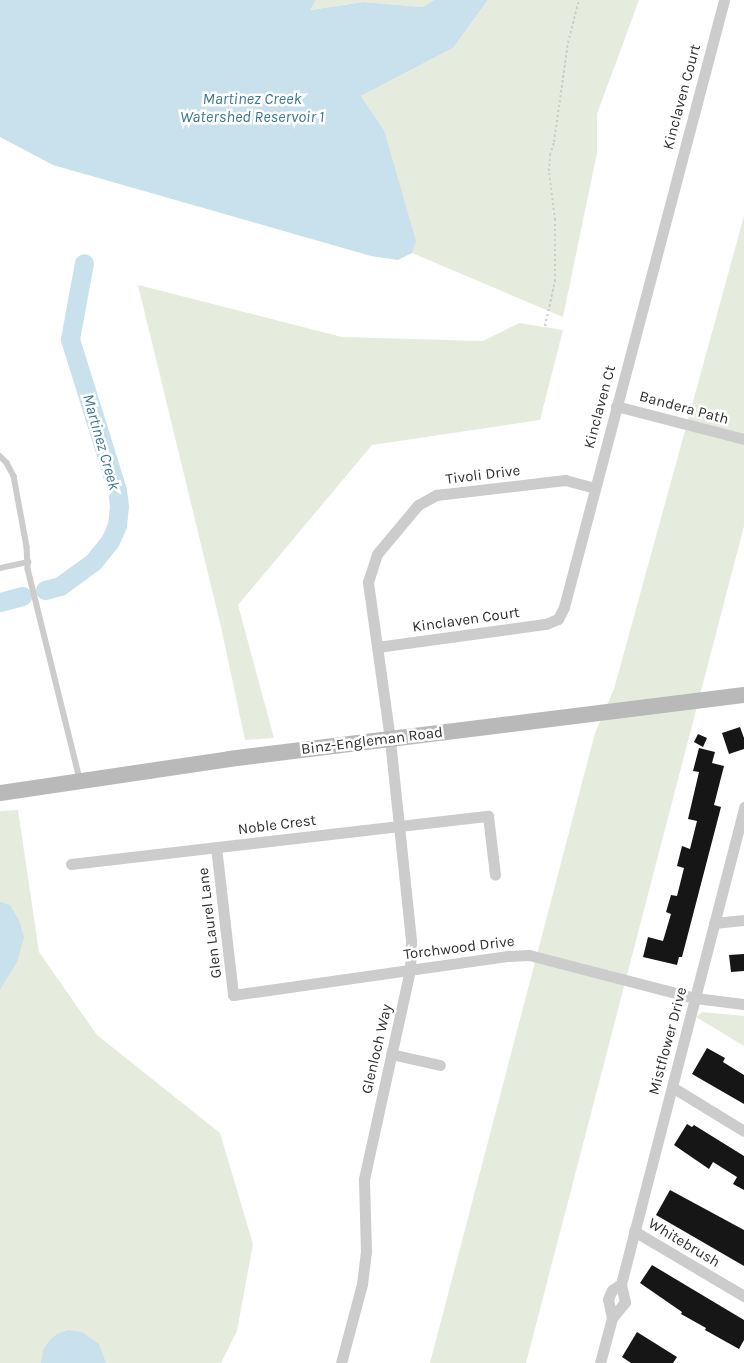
<!DOCTYPE html>
<style>
body{margin:0}
#map{position:relative;width:744px;height:1363px;overflow:hidden;background:#fff;font-family:Karla,sans-serif}
div>[style]{position:absolute}
[style*='--x']{left:calc(var(--x)*1px);top:calc(var(--y)*1px);width:calc(var(--w)*1px);rotate:calc(var(--a)*1deg)}
.green>*{inset:0;background:#e6ecdd}
.water>*{inset:0;background:#c8e1ec}
.river>*{height:19px;margin:-9.5px;padding:0 9.5px;transform-origin:9.5px;border-radius:9.5px;background:#c8e1ec}
.building>*{inset:0;background:#161616}
.path>*{height:2px;margin-top:-1px;transform-origin:0;background:repeating-linear-gradient(90deg,#ccc 0 2.5px,transparent 0 5px)}
.lane>*{height:5.5px;margin:-2.75px;padding:0 2.75px;transform-origin:2.75px;border-radius:2.75px;background:#ccc}
.street>*{height:11px;margin:-5.5px;padding:0 5.5px;transform-origin:5.5px;border-radius:5.5px;background:#ccc}
.secondary>*{height:16px;margin:-8px;padding:0 8px;transform-origin:8px;border-radius:8px;background:#b9b9b9}
span{translate:-50% -50%;white-space:nowrap;text-align:center;line-height:1.15;-webkit-text-stroke:5px #fff;paint-order:stroke}
.street-label{font-size:15px;color:#2f2f2f}
.water-label{font-size:16px;color:#3b7793;font-style:italic}
</style>
<div id="map">
<div class="green">
<i style="clip-path:polygon(316px 0,434px 0,423px 7px,363px 2px,309px 10px)"></i>
<i style="clip-path:polygon(488px 0,639px 0,597px 114px,597px 153px,563px 317px,412px 253px,384px 130px,361px 96px,453px 48px)"></i>
<i style="clip-path:polygon(744px 216px,744px 526px,526px 1363px,430px 1363px,595px 733px,614px 689px)"></i>
<i style="clip-path:polygon(138px 285px,342px 337px,483px 341px,519px 323px,563px 330px,540px 420px,372px 445px,238px 605px,274px 738px,245px 740px,221px 627px)"></i>
<i style="clip-path:polygon(18px 810px,39px 952px,97px 1035px,220px 1133px,253px 1244px,237px 1331px,221px 1363px,0 1363px,0 811px)"></i>
<i style="clip-path:polygon(702px 1012px,744px 1016px,744px 1046px,696px 1017px)"></i>
</div>
<div class="water">
<i style="clip-path:polygon(0 0,316px 0,310px 10px,363px 2px,423px 7px,434px 0,488px 0,453px 48px,361px 96px,384px 130px,416px 241px,412px 253px,398px 260px,371px 256px,53px 165px,0 137px)"></i>
<i style="clip-path:polygon(0 902px,10px 905px,19px 920px,24px 937px,17px 962px,0 990px)"></i>
<i style="clip-path:polygon(68px 1330px,82px 1332px,99px 1344px,106px 1363px,41px 1363px,43px 1350px,50px 1340px,57px 1334px)"></i>
</div>
<div class="river">
<i style="--x:45;--y:590;--w:16;--a:-15"></i>
<i style="--x:60;--y:586;--w:41;--a:-36"></i>
<i style="--x:93;--y:562;--w:27;--a:-51"></i>
<i style="--x:110;--y:541;--w:17;--a:-66"></i>
<i style="--x:117;--y:525;--w:19;--a:-84"></i>
<i style="--x:119;--y:506;--w:16;--a:-97"></i>
<i style="--x:117;--y:490;--w:158;--a:-107.3"></i>
<i style="--x:70;--y:339;--w:77;--a:-79.6"></i>
<i style="--x:0;--y:602;--w:23;--a:-15"></i>
</div>
<div class="building">
<i style="clip-path:polygon(740px 727px,744px 738px,744px 749px,729px 754px,722px 733px)"></i>
<i style="clip-path:polygon(698px 734px,707px 738px,703px 747px,694px 742px)"></i>
<i style="clip-path:polygon(699px 748px,715px 752px,712px 763px,724px 766px,714px 805px,721px 807px,682px 957px,679px 957px,677px 965px,643px 957px,648px 937px,663px 941px,671px 914px,666px 912px,671px 895px,677px 896px,684px 868px,677px 866px,682px 846px,690px 849px,697px 821px,688px 819px,699px 772px,693px 771px)"></i>
<i style="clip-path:polygon(744px 954px,744px 971px,731px 972px,729px 955px)"></i>
<i style="clip-path:polygon(707px 1048px,725px 1058px,723px 1062px,744px 1075px,744px 1104px,692px 1074px)"></i>
<i style="clip-path:polygon(687px 1124px,692px 1127px,694px 1125px,744px 1156px,744px 1190px,733px 1184px,737px 1177px,713px 1162px,709px 1169px,674px 1145px)"></i>
<i style="clip-path:polygon(670px 1190px,744px 1230px,744px 1266px,656px 1215px)"></i>
<i style="clip-path:polygon(652px 1265px,744px 1320px,744px 1340px,739px 1349px,705px 1330px,706px 1328px,681px 1314px,682px 1312px,640px 1283px)"></i>
<i style="clip-path:polygon(637px 1332px,677px 1357px,673px 1363px,631px 1363px,622px 1357px)"></i>
</div>
<div class="path">
<i style="--x:545;--y:326;--w:46;--a:-77.5"></i>
<i style="--x:555;--y:281;--w:61;--a:-90"></i>
<i style="--x:555;--y:220;--w:49;--a:-97"></i>
<i style="--x:549;--y:171;--w:16;--a:-86"></i>
<i style="--x:550;--y:155;--w:14;--a:-73"></i>
<i style="--x:554;--y:142;--w:100;--a:-82"></i>
<i style="--x:568;--y:43;--w:44;--a:-75.7"></i>
</div>
<div class="lane">
<i style="--x:0;--y:456;--w:10;--a:45"></i>
<i style="--x:7;--y:463;--w:15;--a:62"></i>
<i style="--x:14;--y:476;--w:72;--a:79.6"></i>
<i style="--x:27;--y:547;--w:22;--a:87"></i>
<i style="--x:28;--y:569;--w:216;--a:76.1"></i>
<i style="--x:0;--y:568;--w:29;--a:-12"></i>
</div>
<div class="street">
<i style="--x:616;--y:406;--w:132;--a:14.5"></i>
<i style="--x:377;--y:647;--w:171;--a:-7.8"></i>
<i style="--x:546;--y:624;--w:13;--a:-23"></i>
<i style="--x:558;--y:619;--w:13;--a:-63"></i>
<i style="--x:564;--y:607;--w:628;--a:-75.23"></i>
<i style="--x:216;--y:847;--w:149;--a:83.4"></i>
<i style="--x:233;--y:995;--w:278;--a:-8.1"></i>
<i style="--x:508;--y:956;--w:21;--a:-3"></i>
<i style="--x:529;--y:955;--w:171;--a:14.5"></i>
<i style="--x:695;--y:998;--w:49;--a:7"></i>
<i style="--x:71;--y:864;--w:420;--a:-6.6"></i>
<i style="--x:488;--y:816;--w:59;--a:83.2"></i>
<i style="--x:714;--y:923;--w:30;--a:-6"></i>
<i style="--x:391;--y:1054;--w:50;--a:12.7"></i>
<i style="--x:672;--y:1087;--w:84;--a:31.4"></i>
<i style="--x:634;--y:1231;--w:128;--a:30.6"></i>
<i style="--x:612;--y:1318;--w:19;--a:-102"></i>
<i style="--x:608;--y:1299;--w:10;--a:-66"></i>
<i style="--x:612;--y:1290;--w:11;--a:-34"></i>
<i style="--x:341;--y:1363;--w:82;--a:-75.1"></i>
<i style="--x:362;--y:1284;--w:32;--a:-83"></i>
<i style="--x:366;--y:1252;--w:73;--a:-91.6"></i>
<i style="--x:364;--y:1179;--w:214;--a:-77.6"></i>
<i style="--x:410;--y:970;--w:30;--a:-88"></i>
<i style="--x:411;--y:940;--w:202;--a:-96"></i>
<i style="--x:390;--y:739;--w:159;--a:-98"></i>
<i style="--x:368;--y:582;--w:29;--a:-72"></i>
<i style="--x:377;--y:554;--w:64;--a:-50.1"></i>
<i style="--x:418;--y:505;--w:21;--a:-29"></i>
<i style="--x:436;--y:495;--w:130;--a:-6.6"></i>
<i style="--x:565;--y:480;--w:30;--a:15"></i>
<i style="--x:600;--y:1363;--w:47;--a:-75.1"></i>
<i style="--x:612;--y:1318;--w:21;--a:-51"></i>
<i style="--x:625;--y:1302;--w:18;--a:-103"></i>
<i style="--x:621;--y:1284;--w:493;--a:-75.5"></i>
</div>
<div class="secondary">
<i style="--x:0;--y:793;--w:232;--a:-8.4"></i>
<i style="--x:229;--y:759;--w:519;--a:-7.08"></i>
</div>
<div class="street-label">
<span style="left:682px;top:97px;rotate:-75deg">Kinclaven Court</span>
<span style="left:600px;top:407px;rotate:-75deg">Kinclaven Ct</span>
<span style="left:684px;top:408px;rotate:15deg">Bandera Path</span>
<span style="left:483px;top:475px;rotate:-7deg">Tivoli Drive</span>
<span style="left:466px;top:620px;rotate:-8deg">Kinclaven Court</span>
<span style="left:372px;top:741px;rotate:-7deg">Binz-Engleman Road</span>
<span style="left:277px;top:825px;rotate:-7deg">Noble Crest</span>
<span style="left:210px;top:923px;rotate:-97deg">Glen Laurel Lane</span>
<span style="left:459px;top:948px;rotate:-7deg">Torchwood Drive</span>
<span style="left:668px;top:1041px;rotate:-75deg">Mistflower Drive</span>
<span style="left:377px;top:1049px;rotate:-77deg">Glenloch Way</span>
<span style="left:684px;top:1243px;rotate:31deg">Whitebrush</span>
</div>
<div class="water-label">
<span style="left:252px;top:108px">Martinez Creek<br>Watershed Reservoir 1</span>
<span style="left:101px;top:442px;rotate:74deg">Martinez Creek</span>
</div>
</div>
